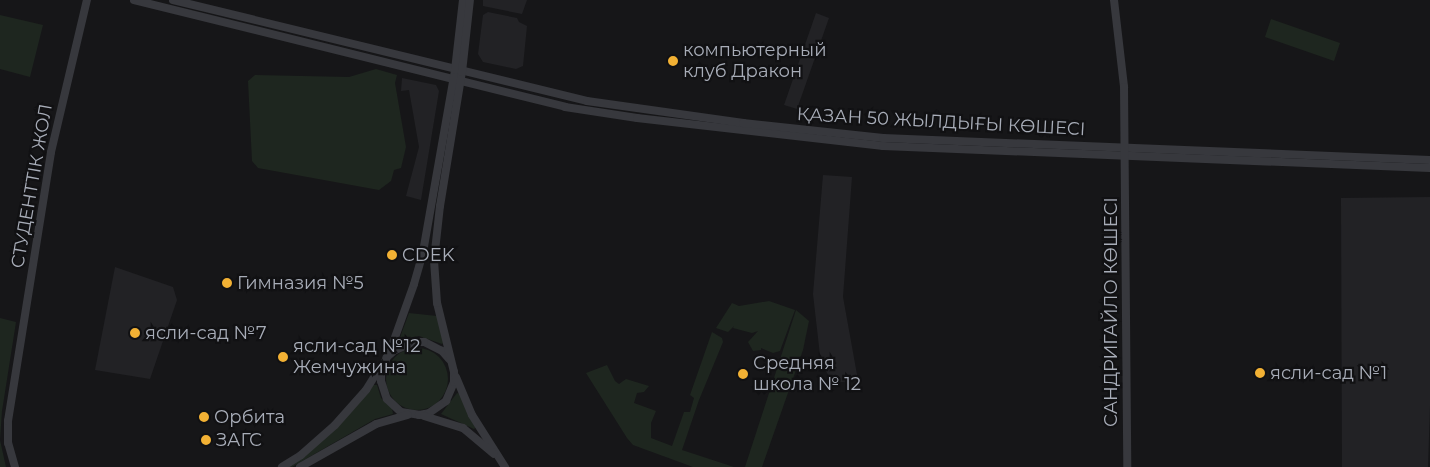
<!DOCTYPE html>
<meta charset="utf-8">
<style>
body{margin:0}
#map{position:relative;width:1430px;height:467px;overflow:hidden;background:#161618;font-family:Montserrat,sans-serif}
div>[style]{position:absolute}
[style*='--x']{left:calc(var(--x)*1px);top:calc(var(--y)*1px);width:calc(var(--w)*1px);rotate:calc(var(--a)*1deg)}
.built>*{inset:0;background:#222225}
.green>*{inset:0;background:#1e261f}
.round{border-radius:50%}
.minor>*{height:8px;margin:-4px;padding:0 4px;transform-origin:4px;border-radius:4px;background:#37383d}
.dots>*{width:14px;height:14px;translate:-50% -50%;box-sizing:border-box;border:2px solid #111113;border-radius:50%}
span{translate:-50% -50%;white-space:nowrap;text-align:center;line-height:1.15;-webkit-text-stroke:4.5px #111113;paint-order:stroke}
.poi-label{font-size:18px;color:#a8adb8}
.left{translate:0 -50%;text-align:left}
.street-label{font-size:18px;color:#a8adb8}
</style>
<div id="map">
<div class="built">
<i style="clip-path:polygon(483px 0,527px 0,522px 14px,483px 6px)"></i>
<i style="clip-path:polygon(488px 12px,517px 18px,519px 22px,527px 26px,523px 66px,516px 69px,483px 62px,478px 54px,483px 15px)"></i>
<i style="clip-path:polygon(816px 13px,829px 18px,797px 109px,784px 105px)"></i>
<i style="clip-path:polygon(402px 78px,436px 85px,439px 91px,421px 200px,406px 196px,419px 147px,409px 90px,401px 91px)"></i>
<i style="clip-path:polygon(823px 175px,852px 177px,843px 297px,858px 380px,834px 383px,821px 364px,813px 294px)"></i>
<i style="clip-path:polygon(1430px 197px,1430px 406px,1428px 467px,1342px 467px,1341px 198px)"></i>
<i style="clip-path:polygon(115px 267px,173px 287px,177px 300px,150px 379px,95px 370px)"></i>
</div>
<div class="green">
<i style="clip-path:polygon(0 15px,43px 25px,30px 77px,0 69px)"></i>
<i style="clip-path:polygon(1271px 19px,1340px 43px,1334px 61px,1265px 37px)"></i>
<i style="clip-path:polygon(376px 69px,397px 75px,395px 83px,406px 147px,401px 168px,394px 170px,391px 181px,379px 190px,258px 168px,252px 161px,248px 81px,255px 75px,349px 77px)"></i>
<i style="clip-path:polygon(769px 301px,795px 310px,780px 351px,773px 353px,761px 348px,761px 350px,753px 351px,748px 342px,758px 331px,752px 333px,733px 328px,734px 326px,728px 332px,716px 328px,732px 303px,739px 306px)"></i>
<i style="clip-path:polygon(796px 310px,809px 321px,803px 350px,762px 467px,745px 467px)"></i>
<i style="clip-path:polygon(409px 313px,437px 316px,444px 342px,442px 344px,419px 336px,399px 340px)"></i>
<i style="clip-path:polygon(0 318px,16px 322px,2px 411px,0 440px,6px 467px,0 467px)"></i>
<i style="clip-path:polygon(712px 332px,722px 338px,723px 342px,699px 400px,682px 450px,734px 467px,693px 467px,633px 445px,627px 438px,586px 373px,607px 365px,615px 381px,619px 384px,626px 379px,649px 386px,644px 392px,637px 393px,634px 403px,656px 411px,651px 423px,651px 438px,672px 446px,684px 412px,690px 412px,694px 398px,690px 395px)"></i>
<i class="round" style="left:386px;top:348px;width:62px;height:62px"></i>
<i style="clip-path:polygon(372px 385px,377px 385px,381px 398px,392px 408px,393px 414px,375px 419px,292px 467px,288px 467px)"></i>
<i style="clip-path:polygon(457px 393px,460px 394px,476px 427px,474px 429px,441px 414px)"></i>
</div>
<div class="minor">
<i style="--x:134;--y:0;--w:444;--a:13.9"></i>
<i style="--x:565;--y:107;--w:73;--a:8.7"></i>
<i style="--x:637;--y:118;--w:248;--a:6.5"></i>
<i style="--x:883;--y:146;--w:547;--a:2.3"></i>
<i style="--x:173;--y:0;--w:426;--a:13.7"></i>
<i style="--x:587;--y:101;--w:158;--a:8"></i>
<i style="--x:743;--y:123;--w:141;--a:6.1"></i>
<i style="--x:883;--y:138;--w:547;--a:2.3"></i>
<i style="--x:1114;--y:0;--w:88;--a:83.4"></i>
<i style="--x:1124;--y:87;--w:380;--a:89.5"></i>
<i style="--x:389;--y:354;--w:74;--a:-70.3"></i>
<i style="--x:414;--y:284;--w:33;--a:-74"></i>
<i style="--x:423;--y:252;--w:185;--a:-80"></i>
<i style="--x:455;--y:70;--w:70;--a:-83.5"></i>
<i style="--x:449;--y:359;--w:11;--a:-131"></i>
<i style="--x:442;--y:351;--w:20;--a:-153"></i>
<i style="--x:424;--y:342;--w:10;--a:180"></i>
<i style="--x:414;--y:342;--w:21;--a:157"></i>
<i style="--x:395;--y:350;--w:11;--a:139"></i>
<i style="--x:387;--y:357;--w:15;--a:113"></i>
<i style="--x:381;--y:371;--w:10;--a:90"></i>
<i style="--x:381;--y:381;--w:19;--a:72"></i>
<i style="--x:387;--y:399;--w:19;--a:43"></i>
<i style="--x:401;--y:412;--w:18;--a:9"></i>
<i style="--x:419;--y:415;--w:10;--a:-11"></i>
<i style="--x:429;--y:413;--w:21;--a:-35"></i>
<i style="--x:446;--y:401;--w:21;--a:-67"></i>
<i style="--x:454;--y:382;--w:10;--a:-90"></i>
<i style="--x:454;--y:372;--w:71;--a:-103.8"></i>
<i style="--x:437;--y:303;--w:43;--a:-94"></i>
<i style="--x:434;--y:260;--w:54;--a:-83.7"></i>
<i style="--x:440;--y:206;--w:136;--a:-80.7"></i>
<i style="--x:462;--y:72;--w:72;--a:-83.7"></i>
<i style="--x:456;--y:377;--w:41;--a:67.2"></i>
<i style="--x:472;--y:415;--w:62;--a:57.6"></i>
<i style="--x:424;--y:416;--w:41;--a:17.1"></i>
<i style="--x:463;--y:428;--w:40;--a:40"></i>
<i style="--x:15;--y:467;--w:25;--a:-106"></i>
<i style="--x:8;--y:443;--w:22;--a:-90"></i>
<i style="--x:8;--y:421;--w:272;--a:-80.9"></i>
<i style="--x:51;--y:152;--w:156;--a:-76.7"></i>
<i style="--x:282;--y:467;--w:22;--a:-32"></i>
<i style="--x:301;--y:455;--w:45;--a:-41.4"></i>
<i style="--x:335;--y:425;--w:47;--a:-48.5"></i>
<i style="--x:366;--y:390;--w:26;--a:-58"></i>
<i style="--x:300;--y:467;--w:87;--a:-29.5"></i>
<i style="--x:376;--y:424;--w:33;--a:-16"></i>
</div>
<div class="dots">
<i style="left:673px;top:61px;background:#f2b134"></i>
<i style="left:392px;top:255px;background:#f2b134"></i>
<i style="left:227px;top:283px;background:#f2b134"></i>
<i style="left:135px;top:333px;background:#f2b134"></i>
<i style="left:283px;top:357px;background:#f2b134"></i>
<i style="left:1260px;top:373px;background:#f2b134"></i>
<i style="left:743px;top:374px;background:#f2b134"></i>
<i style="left:204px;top:417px;background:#f2b134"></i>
<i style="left:206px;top:440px;background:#f2b134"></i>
</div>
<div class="poi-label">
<span class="left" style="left:683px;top:61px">компьютерный<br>клуб Дракон</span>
<span class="left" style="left:402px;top:255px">CDEK</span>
<span class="left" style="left:237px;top:283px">Гимназия №5</span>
<span class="left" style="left:145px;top:333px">ясли-сад №7</span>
<span class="left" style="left:293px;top:357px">ясли-сад №12<br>Жемчужина</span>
<span class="left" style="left:753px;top:374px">Средняя<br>школа № 12</span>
<span class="left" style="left:1270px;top:373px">ясли-сад №1</span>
<span class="left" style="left:214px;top:417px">Орбита</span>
<span class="left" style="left:216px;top:440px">ЗАГС</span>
</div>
<div class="street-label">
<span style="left:941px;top:122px;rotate:3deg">ҚАЗАН 50 ЖЫЛДЫҒЫ КӨШЕСІ</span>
<span style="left:32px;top:186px;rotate:-80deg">СТУДЕНТТІК ЖОЛ</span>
<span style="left:1111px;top:312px;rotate:-90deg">САНДРИГАЙЛО КӨШЕСІ</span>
</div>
</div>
